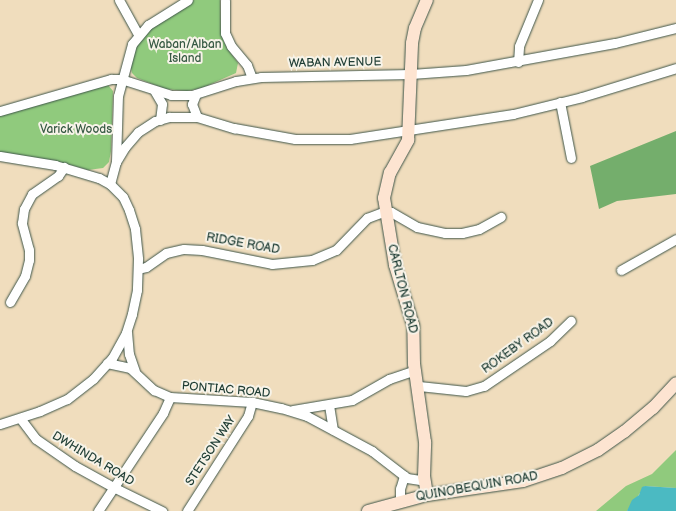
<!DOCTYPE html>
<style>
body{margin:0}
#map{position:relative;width:676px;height:511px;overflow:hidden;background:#f0ddbd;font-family:"Balsamiq Sans",sans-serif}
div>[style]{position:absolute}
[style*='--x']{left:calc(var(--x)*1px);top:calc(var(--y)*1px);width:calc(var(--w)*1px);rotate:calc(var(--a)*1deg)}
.green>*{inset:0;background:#90ca7d}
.forest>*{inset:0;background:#74ae6c}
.water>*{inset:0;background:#4bbac2}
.roads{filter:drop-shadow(0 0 1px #3e5549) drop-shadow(0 0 1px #3e5549)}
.street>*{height:9px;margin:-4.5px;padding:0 4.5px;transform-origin:4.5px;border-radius:4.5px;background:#fff}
.secondary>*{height:12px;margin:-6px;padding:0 6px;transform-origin:6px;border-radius:6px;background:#fde4d1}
span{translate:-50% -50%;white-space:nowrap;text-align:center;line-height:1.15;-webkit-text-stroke:4px #f7f3e8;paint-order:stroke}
.park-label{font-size:12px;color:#365943}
.street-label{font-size:12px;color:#1f3d34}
</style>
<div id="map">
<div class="green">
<i style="clip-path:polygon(194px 0,220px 0,221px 35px,227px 48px,238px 63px,236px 73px,202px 88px,187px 91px,165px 89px,137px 78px,132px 73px,130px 64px,135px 45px,145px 32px)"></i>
<i style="clip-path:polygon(108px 85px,113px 91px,111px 151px,109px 162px,103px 168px,88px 170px,56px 161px,0 152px,0 116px,55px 98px)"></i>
<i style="clip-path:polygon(676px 450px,676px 488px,645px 486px,627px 511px,596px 511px,626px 486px,652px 474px)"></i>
</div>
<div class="forest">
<i style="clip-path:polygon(676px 131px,676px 194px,617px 201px,599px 209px,590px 166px)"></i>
</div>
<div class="water">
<i style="clip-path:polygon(645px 486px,676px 488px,676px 511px,627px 511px,632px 500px,639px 495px,642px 487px)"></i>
</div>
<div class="roads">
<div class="street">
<i style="--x:119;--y:0;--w:39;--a:61"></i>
<i style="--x:225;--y:0;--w:33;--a:90"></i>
<i style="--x:225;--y:33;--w:14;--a:65"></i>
<i style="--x:231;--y:46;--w:25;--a:50"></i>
<i style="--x:247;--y:65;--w:14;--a:69"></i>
<i style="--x:518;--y:62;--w:16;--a:-86"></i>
<i style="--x:519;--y:46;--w:50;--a:-67.6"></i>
<i style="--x:154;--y:90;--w:16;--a:60"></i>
<i style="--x:162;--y:104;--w:16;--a:97"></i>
<i style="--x:196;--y:94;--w:11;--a:112"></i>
<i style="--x:192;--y:104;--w:14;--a:69"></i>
<i style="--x:560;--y:102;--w:57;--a:78.9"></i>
<i style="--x:0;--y:111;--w:116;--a:-16.1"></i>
<i style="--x:111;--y:79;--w:10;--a:0"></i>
<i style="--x:121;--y:79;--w:52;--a:17.7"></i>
<i style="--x:171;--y:95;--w:21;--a:0"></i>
<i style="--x:192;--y:95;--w:46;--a:-17.7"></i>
<i style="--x:236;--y:81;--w:25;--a:-9"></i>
<i style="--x:261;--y:77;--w:150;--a:-1.1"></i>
<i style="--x:411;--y:74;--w:55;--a:-4.2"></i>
<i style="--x:466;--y:70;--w:151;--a:-10.3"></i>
<i style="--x:615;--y:43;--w:63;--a:-13.8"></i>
<i style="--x:0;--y:156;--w:56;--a:9.3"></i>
<i style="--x:55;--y:165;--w:46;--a:16.5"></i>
<i style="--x:99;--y:178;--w:13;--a:29"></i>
<i style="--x:110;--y:184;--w:18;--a:45"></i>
<i style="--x:123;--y:197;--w:14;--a:65"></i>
<i style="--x:129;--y:210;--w:20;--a:72"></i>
<i style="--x:135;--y:229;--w:30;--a:84"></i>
<i style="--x:138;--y:259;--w:31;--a:92"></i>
<i style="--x:137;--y:290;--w:25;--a:102"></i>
<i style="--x:132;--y:314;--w:20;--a:108"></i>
<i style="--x:126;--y:333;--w:29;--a:119"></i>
<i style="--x:112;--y:358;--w:28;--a:132"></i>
<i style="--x:93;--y:379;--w:33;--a:142"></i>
<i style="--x:67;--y:399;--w:30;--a:156"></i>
<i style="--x:40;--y:411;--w:42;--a:162"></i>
<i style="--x:116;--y:162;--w:17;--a:-59"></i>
<i style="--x:125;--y:147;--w:20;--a:-49"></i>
<i style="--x:138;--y:132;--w:20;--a:-33"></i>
<i style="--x:155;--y:121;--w:15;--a:-16"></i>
<i style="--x:169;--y:117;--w:28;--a:0"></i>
<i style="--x:197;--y:117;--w:39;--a:17"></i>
<i style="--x:234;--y:128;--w:62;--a:10.2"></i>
<i style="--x:295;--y:139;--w:55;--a:0"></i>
<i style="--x:350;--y:139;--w:165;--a:-8.7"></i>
<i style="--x:513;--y:114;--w:71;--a:-13.8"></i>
<i style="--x:582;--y:97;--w:98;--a:-17.1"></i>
<i style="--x:110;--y:184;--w:23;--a:-75"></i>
<i style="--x:116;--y:162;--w:66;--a:-88.3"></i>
<i style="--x:118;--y:96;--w:54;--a:-74.9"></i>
<i style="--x:132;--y:44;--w:25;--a:-50"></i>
<i style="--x:148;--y:25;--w:47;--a:-32"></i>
<i style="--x:138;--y:269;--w:8;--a:-14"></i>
<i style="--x:146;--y:267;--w:24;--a:-35"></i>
<i style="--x:166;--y:253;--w:18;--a:-13"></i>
<i style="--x:184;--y:249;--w:18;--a:3"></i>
<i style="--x:202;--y:250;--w:71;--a:11.3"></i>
<i style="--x:272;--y:264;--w:40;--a:-5.7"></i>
<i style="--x:312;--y:260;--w:26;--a:-23"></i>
<i style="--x:336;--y:250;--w:45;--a:-45.9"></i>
<i style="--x:367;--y:218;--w:19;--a:-21"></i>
<i style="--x:385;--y:211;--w:6;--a:9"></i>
<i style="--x:391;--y:212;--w:30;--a:30"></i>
<i style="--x:417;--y:227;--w:29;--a:12"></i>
<i style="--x:445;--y:233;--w:17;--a:0"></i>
<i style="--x:462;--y:233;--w:17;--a:-13"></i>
<i style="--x:479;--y:229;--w:25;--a:-29"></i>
<i style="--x:621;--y:270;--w:63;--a:-29.4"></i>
<i style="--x:10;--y:302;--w:30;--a:-60"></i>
<i style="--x:25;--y:276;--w:16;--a:-76"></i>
<i style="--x:29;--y:260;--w:10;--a:-90"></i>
<i style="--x:29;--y:250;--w:28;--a:-105"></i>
<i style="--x:22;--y:223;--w:14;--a:-82"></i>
<i style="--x:24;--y:209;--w:17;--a:-62"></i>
<i style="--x:32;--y:194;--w:32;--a:-35"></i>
<i style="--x:58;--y:176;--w:11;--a:-56"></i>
<i style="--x:127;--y:332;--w:22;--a:85"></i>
<i style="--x:129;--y:354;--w:18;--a:71"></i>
<i style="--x:107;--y:363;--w:24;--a:12"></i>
<i style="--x:130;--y:368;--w:33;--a:43"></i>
<i style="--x:154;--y:390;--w:17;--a:24"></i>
<i style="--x:170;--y:397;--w:82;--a:3.5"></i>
<i style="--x:252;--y:402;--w:30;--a:12"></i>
<i style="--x:281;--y:408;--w:27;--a:17"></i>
<i style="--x:307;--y:416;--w:74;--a:28.3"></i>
<i style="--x:372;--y:451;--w:44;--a:37.6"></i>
<i style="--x:407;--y:478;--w:18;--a:9"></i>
<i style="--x:419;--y:386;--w:47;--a:6.1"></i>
<i style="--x:466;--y:391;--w:19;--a:-16"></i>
<i style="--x:484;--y:386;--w:80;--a:-34.3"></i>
<i style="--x:550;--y:341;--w:29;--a:-44"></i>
<i style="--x:329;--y:405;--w:25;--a:81"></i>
<i style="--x:293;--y:410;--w:60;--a:-9.6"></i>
<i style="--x:352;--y:400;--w:43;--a:-29.6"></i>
<i style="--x:389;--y:379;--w:28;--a:-19"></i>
<i style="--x:20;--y:418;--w:26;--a:53"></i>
<i style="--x:36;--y:439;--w:47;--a:34.7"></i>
<i style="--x:75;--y:466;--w:43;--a:28.9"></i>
<i style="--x:113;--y:487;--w:55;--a:26.1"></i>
<i style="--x:400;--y:501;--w:12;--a:-90"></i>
<i style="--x:400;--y:489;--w:14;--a:-73"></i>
<i style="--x:98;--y:511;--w:118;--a:-56.4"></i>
<i style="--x:163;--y:413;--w:17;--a:-66"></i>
<i style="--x:187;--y:511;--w:113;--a:-57.3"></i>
<i style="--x:248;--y:416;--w:15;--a:-74"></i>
</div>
<div class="secondary">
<i style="--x:427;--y:495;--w:19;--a:-99"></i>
<i style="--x:424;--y:476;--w:34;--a:-88"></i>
<i style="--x:425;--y:442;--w:79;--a:-98"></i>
<i style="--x:414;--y:364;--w:39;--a:-91"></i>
<i style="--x:413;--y:325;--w:63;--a:-106.7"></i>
<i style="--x:395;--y:265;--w:68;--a:-99.3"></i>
<i style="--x:384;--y:198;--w:26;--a:-77"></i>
<i style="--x:390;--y:173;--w:38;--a:-61"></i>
<i style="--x:408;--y:140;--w:97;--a:-87.6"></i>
<i style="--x:412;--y:43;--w:15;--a:-79"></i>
<i style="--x:415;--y:28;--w:30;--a:-67"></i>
<i style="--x:368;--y:511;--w:61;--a:-15.2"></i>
<i style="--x:427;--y:495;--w:97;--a:-8.3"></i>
<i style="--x:523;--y:481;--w:41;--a:-18.4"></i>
<i style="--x:562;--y:468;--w:40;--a:-26.6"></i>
<i style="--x:598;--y:450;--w:32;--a:-35"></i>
<i style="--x:624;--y:432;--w:38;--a:-40"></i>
<i style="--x:653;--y:408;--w:34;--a:-47"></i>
</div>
</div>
<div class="park-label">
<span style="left:185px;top:52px">Waban/Alban<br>Island</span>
<span style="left:76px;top:130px">Varick Woods</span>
</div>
<div class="street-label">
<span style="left:335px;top:63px;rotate:-1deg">WABAN AVENUE</span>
<span style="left:243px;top:244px;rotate:10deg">RIDGE ROAD</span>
<span style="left:402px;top:289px;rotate:76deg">CARLTON ROAD</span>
<span style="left:518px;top:346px;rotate:-36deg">ROKEBY ROAD</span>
<span style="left:226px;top:390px;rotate:5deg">PONTIAC ROAD</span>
<span style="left:211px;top:451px;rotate:-57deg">STETSON WAY</span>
<span style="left:93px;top:459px;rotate:31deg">DWHINDA ROAD</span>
<span style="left:477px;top:487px;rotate:-10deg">QUINOBEQUIN ROAD</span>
</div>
</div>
